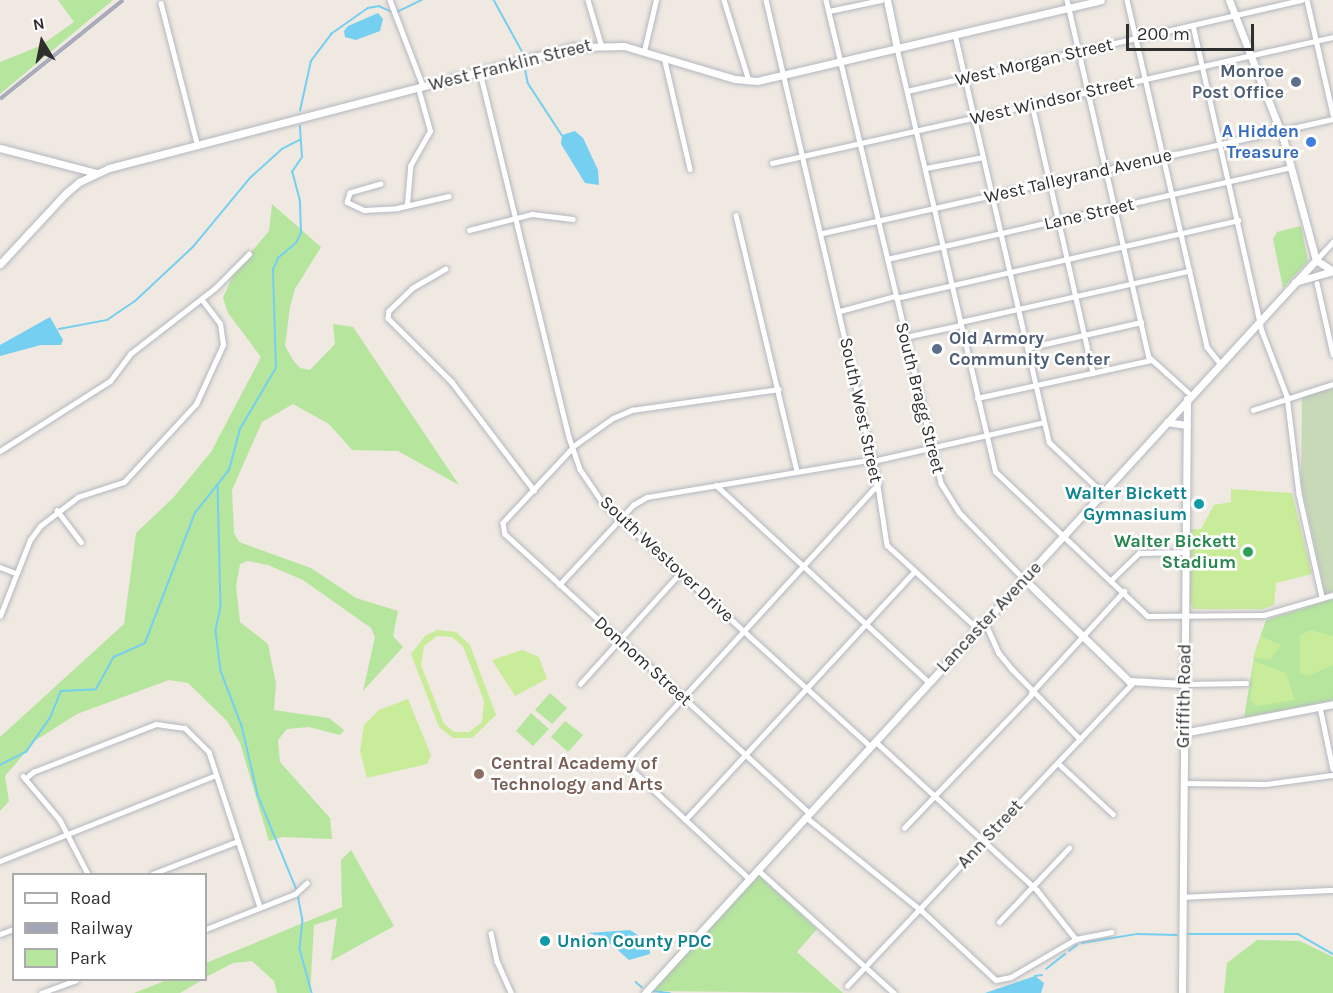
<!DOCTYPE html>
<style>
body{margin:0}
#map{position:relative;width:1333px;height:993px;overflow:hidden;background:#efe9e1;font-family:Karla,sans-serif}
div>[style]{position:absolute}
[style*='--x']{left:calc(var(--x)*1px);top:calc(var(--y)*1px);width:calc(var(--w)*1px);rotate:calc(var(--a)*1deg)}
.green>*{inset:0;background:#b6e59e}
.cemetery>*{inset:0;background:#c8d9b8}
.pitch>*{inset:0;background:#c9ec9a}
.water>*{inset:0;background:#75cff0}
.stream>*{height:1.5px;margin:-0.75px;padding:0 0.75px;transform-origin:0.75px;border-radius:0.75px;background:#75cff0}
.roads{filter:drop-shadow(0 0 2px #b4b7c1) drop-shadow(0 0 2px #b4b7c1)}
.street>*{height:4.5px;margin:-2.25px;padding:0 2.25px;transform-origin:2.25px;border-radius:2.25px;background:#fff}
.secondary>*{height:7px;margin:-3.5px;padding:0 3.5px;transform-origin:3.5px;border-radius:3.5px;background:#fff}
.rail>*{height:4px;margin-top:-2px;transform-origin:0;background:repeating-linear-gradient(90deg,#fff 0 4.5px,#a3a6b8 0 9px);box-sizing:border-box;border-block:2px solid #a3a6b8}
.dots>*{width:16px;height:16px;translate:-50% -50%;box-sizing:border-box;border:3px solid #fff;border-radius:50%}
span{translate:-50% -50%;white-space:nowrap;text-align:center;line-height:1.15;-webkit-text-stroke:5px #fff;paint-order:stroke}
.street-label{font-size:18px;color:#2e2e2e}
.service-label{font-size:18px;color:#4e5e75;font-weight:700}
.right{translate:-100% -50%;text-align:right}
.left{translate:0 -50%;text-align:left}
.shop-label{font-size:18px;color:#366cbe;font-weight:700}
.culture-label{font-size:18px;color:#0d838f;font-weight:700}
.leisure-label{font-size:18px;color:#27864d;font-weight:700}
.education-label{font-size:18px;color:#785e54;font-weight:700}
.legend{position:absolute;left:12px;top:873px;width:195px;height:108px;box-sizing:border-box;background:#fff;border:2px solid #ababab;margin:0;padding:8px 10px;list-style:none;font-size:18px;color:#2e2e2e}
.legend li{display:flex;align-items:center;gap:12px;height:30px}
.legend b{width:30px;border:2px solid #ababab}
.north{position:absolute;left:12px;top:12px;width:60px;height:60px;-webkit-text-stroke:4px #fff;paint-order:stroke;rotate:350deg;font-size:16px;font-weight:700;line-height:24px;text-align:center;color:#2e2e2e}
.north::after{content:'';display:block;margin:auto;width:21px;height:27px;background:#2e2e2e;clip-path:polygon(50% 0,100% 100%,50% 72%,0 100%)}
.scale{position:absolute;left:1126px;top:24px;width:128px;height:27px;box-sizing:border-box;border:3px solid #2e2e2e;border-top:0;padding-left:8px;font-size:18px;line-height:21px;white-space:nowrap;color:#2e2e2e;-webkit-text-stroke:4px #fff;paint-order:stroke}
</style>
<div id="map">
<div class="green">
<i style="clip-path:polygon(58px 0,113px 0,0 94px,0 62px,40px 46px,74px 22px)"></i>
<i style="clip-path:polygon(272px 204px,321px 247px,295px 289px,290px 307px,285px 346px,293px 360px,300px 368px,310px 370px,335px 344px,333px 324px,353px 327px,459px 485px,398px 451px,352px 450px,329px 424px,293px 404px,262px 422px,232px 490px,234px 533px,239px 542px,311px 568px,356px 598px,398px 611px,393px 636px,403px 647px,363px 691px,375px 637px,371px 628px,303px 580px,268px 565px,248px 561px,240px 564px,236px 586px,240px 622px,268px 644px,276px 684px,274px 710px,329px 718px,344px 730px,340px 735px,309px 727px,287px 729px,278px 740px,280px 762px,330px 818px,332px 839px,283px 837px,269px 841px,240px 743px,227px 721px,188px 683px,169px 680px,77px 714px,36px 740px,5px 776px,9px 801px,0 811px,0 737px,124px 624px,136px 533px,173px 498px,211px 452px,261px 357px,228px 313px,223px 298px,235px 271px,269px 231px)"></i>
<i style="clip-path:polygon(1301px 226px,1308px 261px,1283px 288px,1273px 239px,1277px 232px)"></i>
<i style="clip-path:polygon(1333px 599px,1333px 700px,1244px 718px,1255px 652px,1266px 620px)"></i>
<i style="clip-path:polygon(550px 693px,567px 708px,552px 724px,535px 710px)"></i>
<i style="clip-path:polygon(531px 713px,549px 729px,533px 746px,516px 731px)"></i>
<i style="clip-path:polygon(565px 721px,583px 735px,568px 752px,551px 737px)"></i>
<i style="clip-path:polygon(351px 850px,394px 926px,331px 961px,337px 918px,314px 925px,310px 993px,277px 993px,274px 981px,252px 961px,233px 963px,206px 977px,206px 963px,342px 907px,341px 860px)"></i>
<i style="clip-path:polygon(757px 874px,817px 929px,797px 952px,843px 993px,651px 991px)"></i>
<i style="clip-path:polygon(1257px 940px,1300px 941px,1333px 957px,1333px 993px,1224px 993px,1227px 963px)"></i>
<i style="clip-path:polygon(167px 980px,202px 980px,180px 993px,134px 993px)"></i>
</div>
<div class="cemetery">
<i style="clip-path:polygon(1333px 388px,1333px 592px,1325px 594px,1301px 483px,1302px 396px)"></i>
</div>
<div class="pitch">
<i style="clip-path:polygon(1231px 489px,1292px 493px,1312px 574px,1276px 583px,1274px 605px,1263px 609px,1193px 609px,1189px 602px,1191px 529px,1201px 529px,1214px 505px,1231px 502px)"></i>
<i style="clip-path:polygon(evenodd,437px 630px,456px 632px,470px 645px,496px 715px,472px 738px,453px 738px,439px 727px,411px 654px,425px 636px,437px 630px,437px 636px,452px 637px,463px 646px,484px 701px,482px 722px,469px 732px,454px 732px,444px 724px,421px 665px,424px 646px,437px 636px)"></i>
<i style="clip-path:polygon(1310px 630px,1333px 636px,1333px 665px,1310px 675px,1300px 674px,1300px 636px)"></i>
<i style="clip-path:polygon(1261px 636px,1281px 645px,1270px 659px,1253px 658px)"></i>
<i style="clip-path:polygon(522px 650px,539px 657px,547px 679px,515px 696px,492px 660px)"></i>
<i style="clip-path:polygon(1254px 661px,1286px 673px,1295px 700px,1256px 706px,1250px 701px)"></i>
<i style="clip-path:polygon(408px 699px,431px 755px,427px 764px,367px 778px,360px 751px,364px 725px,379px 710px)"></i>
</div>
<div class="water">
<i style="clip-path:polygon(378px 13px,383px 19px,380px 31px,356px 40px,345px 37px,344px 31px,348px 26px)"></i>
<i style="clip-path:polygon(575px 131px,583px 138px,598px 170px,599px 185px,585px 183px,561px 144px,562px 135px)"></i>
<i style="clip-path:polygon(50px 317px,63px 340px,61px 345px,41px 345px,0 356px,0 345px)"></i>
<i style="clip-path:polygon(630px 930px,649px 942px,650px 954px,629px 960px,603px 937px,588px 933px)"></i>
<i style="clip-path:polygon(1035px 976px,1044px 983px,1041px 993px,985px 993px)"></i>
</div>
<div class="stream">
<i style="--x:494;--y:0;--w:58;--a:61.2"></i>
<i style="--x:525;--y:67;--w:16;--a:79"></i>
<i style="--x:528;--y:83;--w:62;--a:56.8"></i>
<i style="--x:300;--y:111;--w:51;--a:-77.6"></i>
<i style="--x:311;--y:61;--w:34;--a:-53"></i>
<i style="--x:331;--y:34;--w:45;--a:-35.1"></i>
<i style="--x:368;--y:8;--w:11;--a:-10"></i>
<i style="--x:379;--y:6;--w:17;--a:24"></i>
<i style="--x:395;--y:13;--w:30;--a:-26"></i>
<i style="--x:59;--y:329;--w:49;--a:-10.6"></i>
<i style="--x:107;--y:320;--w:32;--a:-34"></i>
<i style="--x:134;--y:302;--w:81;--a:-43"></i>
<i style="--x:193;--y:247;--w:89;--a:-50.4"></i>
<i style="--x:250;--y:178;--w:43;--a:-42.2"></i>
<i style="--x:282;--y:149;--w:20;--a:-27"></i>
<i style="--x:218;--y:485;--w:122;--a:88.6"></i>
<i style="--x:221;--y:607;--w:25;--a:102"></i>
<i style="--x:216;--y:631;--w:40;--a:82.9"></i>
<i style="--x:221;--y:671;--w:59;--a:69.1"></i>
<i style="--x:242;--y:726;--w:71;--a:76.9"></i>
<i style="--x:258;--y:795;--w:103;--a:67.7"></i>
<i style="--x:0;--y:765;--w:29;--a:-27"></i>
<i style="--x:26;--y:752;--w:42;--a:-54.8"></i>
<i style="--x:50;--y:718;--w:29;--a:-68"></i>
<i style="--x:61;--y:691;--w:35;--a:-3"></i>
<i style="--x:96;--y:689;--w:37;--a:-61"></i>
<i style="--x:114;--y:657;--w:34;--a:-24"></i>
<i style="--x:145;--y:643;--w:139;--a:-69"></i>
<i style="--x:195;--y:513;--w:55;--a:-51.7"></i>
<i style="--x:229;--y:470;--w:42;--a:-75"></i>
<i style="--x:240;--y:429;--w:71;--a:-59.5"></i>
<i style="--x:276;--y:368;--w:98;--a:-91.8"></i>
<i style="--x:273;--y:270;--w:13;--a:-67"></i>
<i style="--x:278;--y:258;--w:23;--a:-40"></i>
<i style="--x:296;--y:243;--w:11;--a:-63"></i>
<i style="--x:301;--y:233;--w:32;--a:-92"></i>
<i style="--x:300;--y:201;--w:30;--a:-105"></i>
<i style="--x:292;--y:172;--w:18;--a:-56"></i>
<i style="--x:302;--y:157;--w:31;--a:-94"></i>
<i style="--x:298;--y:895;--w:25;--a:79"></i>
<i style="--x:303;--y:920;--w:29;--a:96"></i>
<i style="--x:300;--y:949;--w:46;--a:74.7"></i>
<i style="--x:1187;--y:934;--w:111;--a:0"></i>
<i style="--x:1298;--y:934;--w:40;--a:29.7"></i>
<i style="--x:1082;--y:943;--w:56;--a:-9.3"></i>
<i style="--x:1137;--y:934;--w:40;--a:1.4"></i>
<i style="--x:1069;--y:951;--w:10;--a:-37"></i>
<i style="--x:1046;--y:969;--w:24;--a:-38"></i>
<i style="--x:1035;--y:976;--w:7;--a:-8"></i>
<i style="--x:636;--y:982;--w:8;--a:40"></i>
<i style="--x:653;--y:991;--w:17;--a:7"></i>
</div>
<div class="roads">
<div class="street">
<i style="--x:390;--y:0;--w:92;--a:69"></i>
<i style="--x:588;--y:0;--w:46;--a:73.5"></i>
<i style="--x:724;--y:0;--w:85;--a:72.8"></i>
<i style="--x:766;--y:0;--w:486;--a:76.9"></i>
<i style="--x:876;--y:473;--w:73;--a:81.3"></i>
<i style="--x:887;--y:545;--w:124;--a:42.7"></i>
<i style="--x:826;--y:0;--w:497;--a:76.6"></i>
<i style="--x:941;--y:483;--w:34;--a:58"></i>
<i style="--x:959;--y:512;--w:93;--a:45.9"></i>
<i style="--x:1067;--y:0;--w:366;--a:77.1"></i>
<i style="--x:1149;--y:357;--w:57;--a:42.1"></i>
<i style="--x:1127;--y:0;--w:356;--a:77"></i>
<i style="--x:1207;--y:347;--w:22;--a:51"></i>
<i style="--x:1307;--y:0;--w:117;--a:77.2"></i>
<i style="--x:161;--y:3;--w:145;--a:75.6"></i>
<i style="--x:829;--y:11;--w:53;--a:-11.9"></i>
<i style="--x:1193;--y:25;--w:314;--a:77.3"></i>
<i style="--x:1262;--y:331;--w:70;--a:69"></i>
<i style="--x:1287;--y:396;--w:99;--a:83"></i>
<i style="--x:1299;--y:494;--w:106;--a:77.4"></i>
<i style="--x:955;--y:34;--w:419;--a:77"></i>
<i style="--x:1049;--y:442;--w:74;--a:43.4"></i>
<i style="--x:897;--y:48;--w:435;--a:76.9"></i>
<i style="--x:996;--y:472;--w:209;--a:43.5"></i>
<i style="--x:1148;--y:616;--w:116;--a:-0.5"></i>
<i style="--x:1264;--y:615;--w:72;--a:-16.2"></i>
<i style="--x:644;--y:51;--w:52;--a:-76.8"></i>
<i style="--x:664;--y:57;--w:115;--a:76.9"></i>
<i style="--x:480;--y:72;--w:376;--a:76.3"></i>
<i style="--x:569;--y:437;--w:34;--a:71"></i>
<i style="--x:580;--y:469;--w:40;--a:56"></i>
<i style="--x:602;--y:502;--w:362;--a:42.3"></i>
<i style="--x:907;--y:91;--w:405;--a:-13"></i>
<i style="--x:1032;--y:104;--w:276;--a:77.2"></i>
<i style="--x:772;--y:163;--w:575;--a:-12.66"></i>
<i style="--x:926;--y:168;--w:58;--a:-10.9"></i>
<i style="--x:381;--y:184;--w:32;--a:164"></i>
<i style="--x:350;--y:193;--w:9;--a:108"></i>
<i style="--x:347;--y:202;--w:19;--a:25"></i>
<i style="--x:364;--y:210;--w:33;--a:-3"></i>
<i style="--x:397;--y:208;--w:53;--a:-13"></i>
<i style="--x:407;--y:204;--w:38;--a:-85"></i>
<i style="--x:410;--y:166;--w:40;--a:-60.3"></i>
<i style="--x:430;--y:131;--w:45;--a:-105.6"></i>
<i style="--x:736;--y:215;--w:263;--a:76.6"></i>
<i style="--x:469;--y:230;--w:65;--a:-14.3"></i>
<i style="--x:532;--y:214;--w:41;--a:7"></i>
<i style="--x:823;--y:233;--w:523;--a:-12.6"></i>
<i style="--x:887;--y:259;--w:414;--a:-12.8"></i>
<i style="--x:1316;--y:260;--w:25;--a:-47"></i>
<i style="--x:446;--y:269;--w:39;--a:150"></i>
<i style="--x:412;--y:289;--w:32;--a:136"></i>
<i style="--x:389;--y:311;--w:7;--a:98"></i>
<i style="--x:388;--y:318;--w:91;--a:45"></i>
<i style="--x:452;--y:382;--w:136;--a:52.8"></i>
<i style="--x:1317;--y:283;--w:73;--a:77.3"></i>
<i style="--x:896;--y:298;--w:351;--a:-12.8"></i>
<i style="--x:840;--y:311;--w:57;--a:-15.3"></i>
<i style="--x:960;--y:322;--w:235;--a:-12.6"></i>
<i style="--x:905;--y:337;--w:57;--a:-12.1"></i>
<i style="--x:1027;--y:348;--w:117;--a:-12.8"></i>
<i style="--x:977;--y:398;--w:178;--a:-12.3"></i>
<i style="--x:1253;--y:410;--w:84;--a:-18"></i>
<i style="--x:572;--y:447;--w:50;--a:-35.3"></i>
<i style="--x:613;--y:418;--w:21;--a:-23"></i>
<i style="--x:632;--y:410;--w:148;--a:-8.1"></i>
<i style="--x:572;--y:449;--w:101;--a:133"></i>
<i style="--x:503;--y:523;--w:11;--a:80"></i>
<i style="--x:505;--y:534;--w:413;--a:42.5"></i>
<i style="--x:0;--y:451;--w:130;--a:-32.5"></i>
<i style="--x:110;--y:381;--w:34;--a:-53"></i>
<i style="--x:130;--y:354;--w:108;--a:-37.8"></i>
<i style="--x:215;--y:288;--w:48;--a:-45"></i>
<i style="--x:873;--y:461;--w:175;--a:-12.8"></i>
<i style="--x:716;--y:485;--w:290;--a:42.8"></i>
<i style="--x:57;--y:510;--w:40;--a:53"></i>
<i style="--x:0;--y:567;--w:17;--a:21"></i>
<i style="--x:1111;--y:580;--w:39;--a:-44"></i>
<i style="--x:1139;--y:553;--w:47;--a:-1.2"></i>
<i style="--x:559;--y:585;--w:109;--a:-47.2"></i>
<i style="--x:633;--y:505;--w:16;--a:-30"></i>
<i style="--x:647;--y:497;--w:229;--a:-9.5"></i>
<i style="--x:0;--y:616;--w:82;--a:-68.5"></i>
<i style="--x:30;--y:540;--w:17;--a:-54"></i>
<i style="--x:40;--y:526;--w:48;--a:-37.3"></i>
<i style="--x:78;--y:497;--w:48;--a:-18.1"></i>
<i style="--x:124;--y:482;--w:106;--a:-47.3"></i>
<i style="--x:196;--y:404;--w:65;--a:-65.4"></i>
<i style="--x:223;--y:345;--w:21;--a:-98"></i>
<i style="--x:220;--y:324;--w:31;--a:-127"></i>
<i style="--x:985;--y:622;--w:34;--a:66"></i>
<i style="--x:999;--y:653;--w:21;--a:51"></i>
<i style="--x:1012;--y:669;--w:98;--a:45.8"></i>
<i style="--x:580;--y:684;--w:149;--a:-48"></i>
<i style="--x:1184;--y:684;--w:62;--a:-0.9"></i>
<i style="--x:1031;--y:693;--w:138;--a:-47.6"></i>
<i style="--x:1320;--y:707;--w:63;--a:78.2"></i>
<i style="--x:875;--y:741;--w:220;--a:42.6"></i>
<i style="--x:1037;--y:890;--w:63;--a:51.5"></i>
<i style="--x:1058;--y:763;--w:75;--a:42.8"></i>
<i style="--x:23;--y:776;--w:57;--a:49.9"></i>
<i style="--x:60;--y:820;--w:61;--a:62.6"></i>
<i style="--x:25;--y:779;--w:11;--a:-41"></i>
<i style="--x:33;--y:772;--w:132;--a:-21.3"></i>
<i style="--x:156;--y:724;--w:29;--a:8"></i>
<i style="--x:185;--y:728;--w:34;--a:45"></i>
<i style="--x:209;--y:752;--w:163;--a:71.8"></i>
<i style="--x:1183;--y:783;--w:83;--a:0.7"></i>
<i style="--x:1266;--y:784;--w:68;--a:-7.7"></i>
<i style="--x:806;--y:817;--w:149;--a:39"></i>
<i style="--x:922;--y:911;--w:101;--a:43"></i>
<i style="--x:996;--y:980;--w:15;--a:-11"></i>
<i style="--x:1011;--y:977;--w:75;--a:-30.3"></i>
<i style="--x:1076;--y:939;--w:36;--a:-11"></i>
<i style="--x:685;--y:820;--w:338;--a:-47.3"></i>
<i style="--x:904;--y:828;--w:185;--a:-46.3"></i>
<i style="--x:0;--y:861;--w:232;--a:-21.7"></i>
<i style="--x:758;--y:870;--w:183;--a:42.1"></i>
<i style="--x:152;--y:874;--w:90;--a:-20.9"></i>
<i style="--x:748;--y:878;--w:163;--a:-137.2"></i>
<i style="--x:628;--y:767;--w:7;--a:-106"></i>
<i style="--x:626;--y:760;--w:374;--a:-47.6"></i>
<i style="--x:1182;--y:897;--w:151;--a:-2.7"></i>
<i style="--x:999;--y:922;--w:102;--a:-46.6"></i>
<i style="--x:206;--y:929;--w:96;--a:-21.5"></i>
<i style="--x:295;--y:894;--w:16;--a:-43"></i>
<i style="--x:491;--y:933;--w:29;--a:78"></i>
<i style="--x:497;--y:961;--w:35;--a:66"></i>
<i style="--x:0;--y:934;--w:15;--a:-20"></i>
<i style="--x:847;--y:986;--w:417;--a:-46.7"></i>
<i style="--x:41;--y:993;--w:37;--a:-20"></i>
</div>
<div class="secondary">
<i style="--x:887;--y:0;--w:49;--a:78.2"></i>
<i style="--x:1229;--y:0;--w:148;--a:68.6"></i>
<i style="--x:1283;--y:138;--w:126;--a:74.9"></i>
<i style="--x:1316;--y:260;--w:20;--a:33"></i>
<i style="--x:0;--y:148;--w:99;--a:14.6"></i>
<i style="--x:0;--y:264;--w:97;--a:-47.1"></i>
<i style="--x:66;--y:193;--w:17;--a:-40"></i>
<i style="--x:79;--y:182;--w:33;--a:-25"></i>
<i style="--x:109;--y:168;--w:481;--a:-14.6"></i>
<i style="--x:575;--y:47;--w:49;--a:-1.2"></i>
<i style="--x:624;--y:46;--w:116;--a:16.6"></i>
<i style="--x:735;--y:79;--w:22;--a:5"></i>
<i style="--x:757;--y:81;--w:353;--a:-13.2"></i>
<i style="--x:1295;--y:282;--w:40;--a:-16"></i>
<i style="--x:1167;--y:422;--w:20;--a:9"></i>
<i style="--x:1024;--y:579;--w:146;--a:44.2"></i>
<i style="--x:1129;--y:681;--w:55;--a:3.1"></i>
<i style="--x:1183;--y:733;--w:153;--a:-10.9"></i>
<i style="--x:645;--y:993;--w:994;--a:-47.53"></i>
<i style="--x:1182;--y:993;--w:594;--a:-89.52"></i>
</div>
</div>
<div class="rail">
<i style="--x:0;--y:99;--w:158;--a:-38.8"></i>
</div>
<div class="dots">
<i style="left:1296px;top:82px;background:#5c6f8a"></i>
<i style="left:1311px;top:142px;background:#3f7fe0"></i>
<i style="left:937px;top:349px;background:#5c6f8a"></i>
<i style="left:1199px;top:504px;background:#0f9aa8"></i>
<i style="left:1248px;top:552px;background:#2e9e5b"></i>
<i style="left:479px;top:774px;background:#8d6e63"></i>
<i style="left:545px;top:941px;background:#0f9aa8"></i>
</div>
<div class="street-label">
<span style="left:1034px;top:62px;rotate:-13deg">West Morgan Street</span>
<span style="left:510px;top:65px;rotate:-14deg">West Franklin Street</span>
<span style="left:1052px;top:100px;rotate:-13deg">West Windsor Street</span>
<span style="left:1078px;top:176px;rotate:-13deg">West Talleyrand Avenue</span>
<span style="left:1089px;top:214px;rotate:-13deg">Lane Street</span>
<span style="left:920px;top:398px;rotate:76deg">South Bragg Street</span>
<span style="left:861px;top:410px;rotate:78deg">South West Street</span>
<span style="left:667px;top:559px;rotate:43deg">South Westover Drive</span>
<span style="left:989px;top:617px;rotate:-47deg">Lancaster Avenue</span>
<span style="left:643px;top:661px;rotate:42deg">Donnom Street</span>
<span style="left:1184px;top:696px;rotate:-89deg">Griffith Road</span>
<span style="left:990px;top:834px;rotate:-47deg">Ann Street</span>
</div>
<div class="service-label">
<span class="right" style="left:1284px;top:82px">Monroe<br>Post Office</span>
<span class="left" style="left:949px;top:349px">Old Armory<br>Community Center</span>
</div>
<div class="shop-label">
<span class="right" style="left:1299px;top:142px">A Hidden<br>Treasure</span>
</div>
<div class="culture-label">
<span class="right" style="left:1187px;top:504px">Walter Bickett<br>Gymnasium</span>
<span class="left" style="left:557px;top:941px">Union County PDC</span>
</div>
<div class="leisure-label">
<span class="right" style="left:1236px;top:552px">Walter Bickett<br>Stadium</span>
</div>
<div class="education-label">
<span class="left" style="left:491px;top:774px">Central Academy of<br>Technology and Arts</span>
</div>
<ul class="legend">
<li><b style="height:8px;background:#fff"></b>Road</li>
<li><b style="height:8px;background:#a3a6b8"></b>Railway</li>
<li><b style="height:16px;background:#b6e59e"></b>Park</li>
</ul>
<div class="north">N</div>
<div class="scale">200 m</div>
</div>
